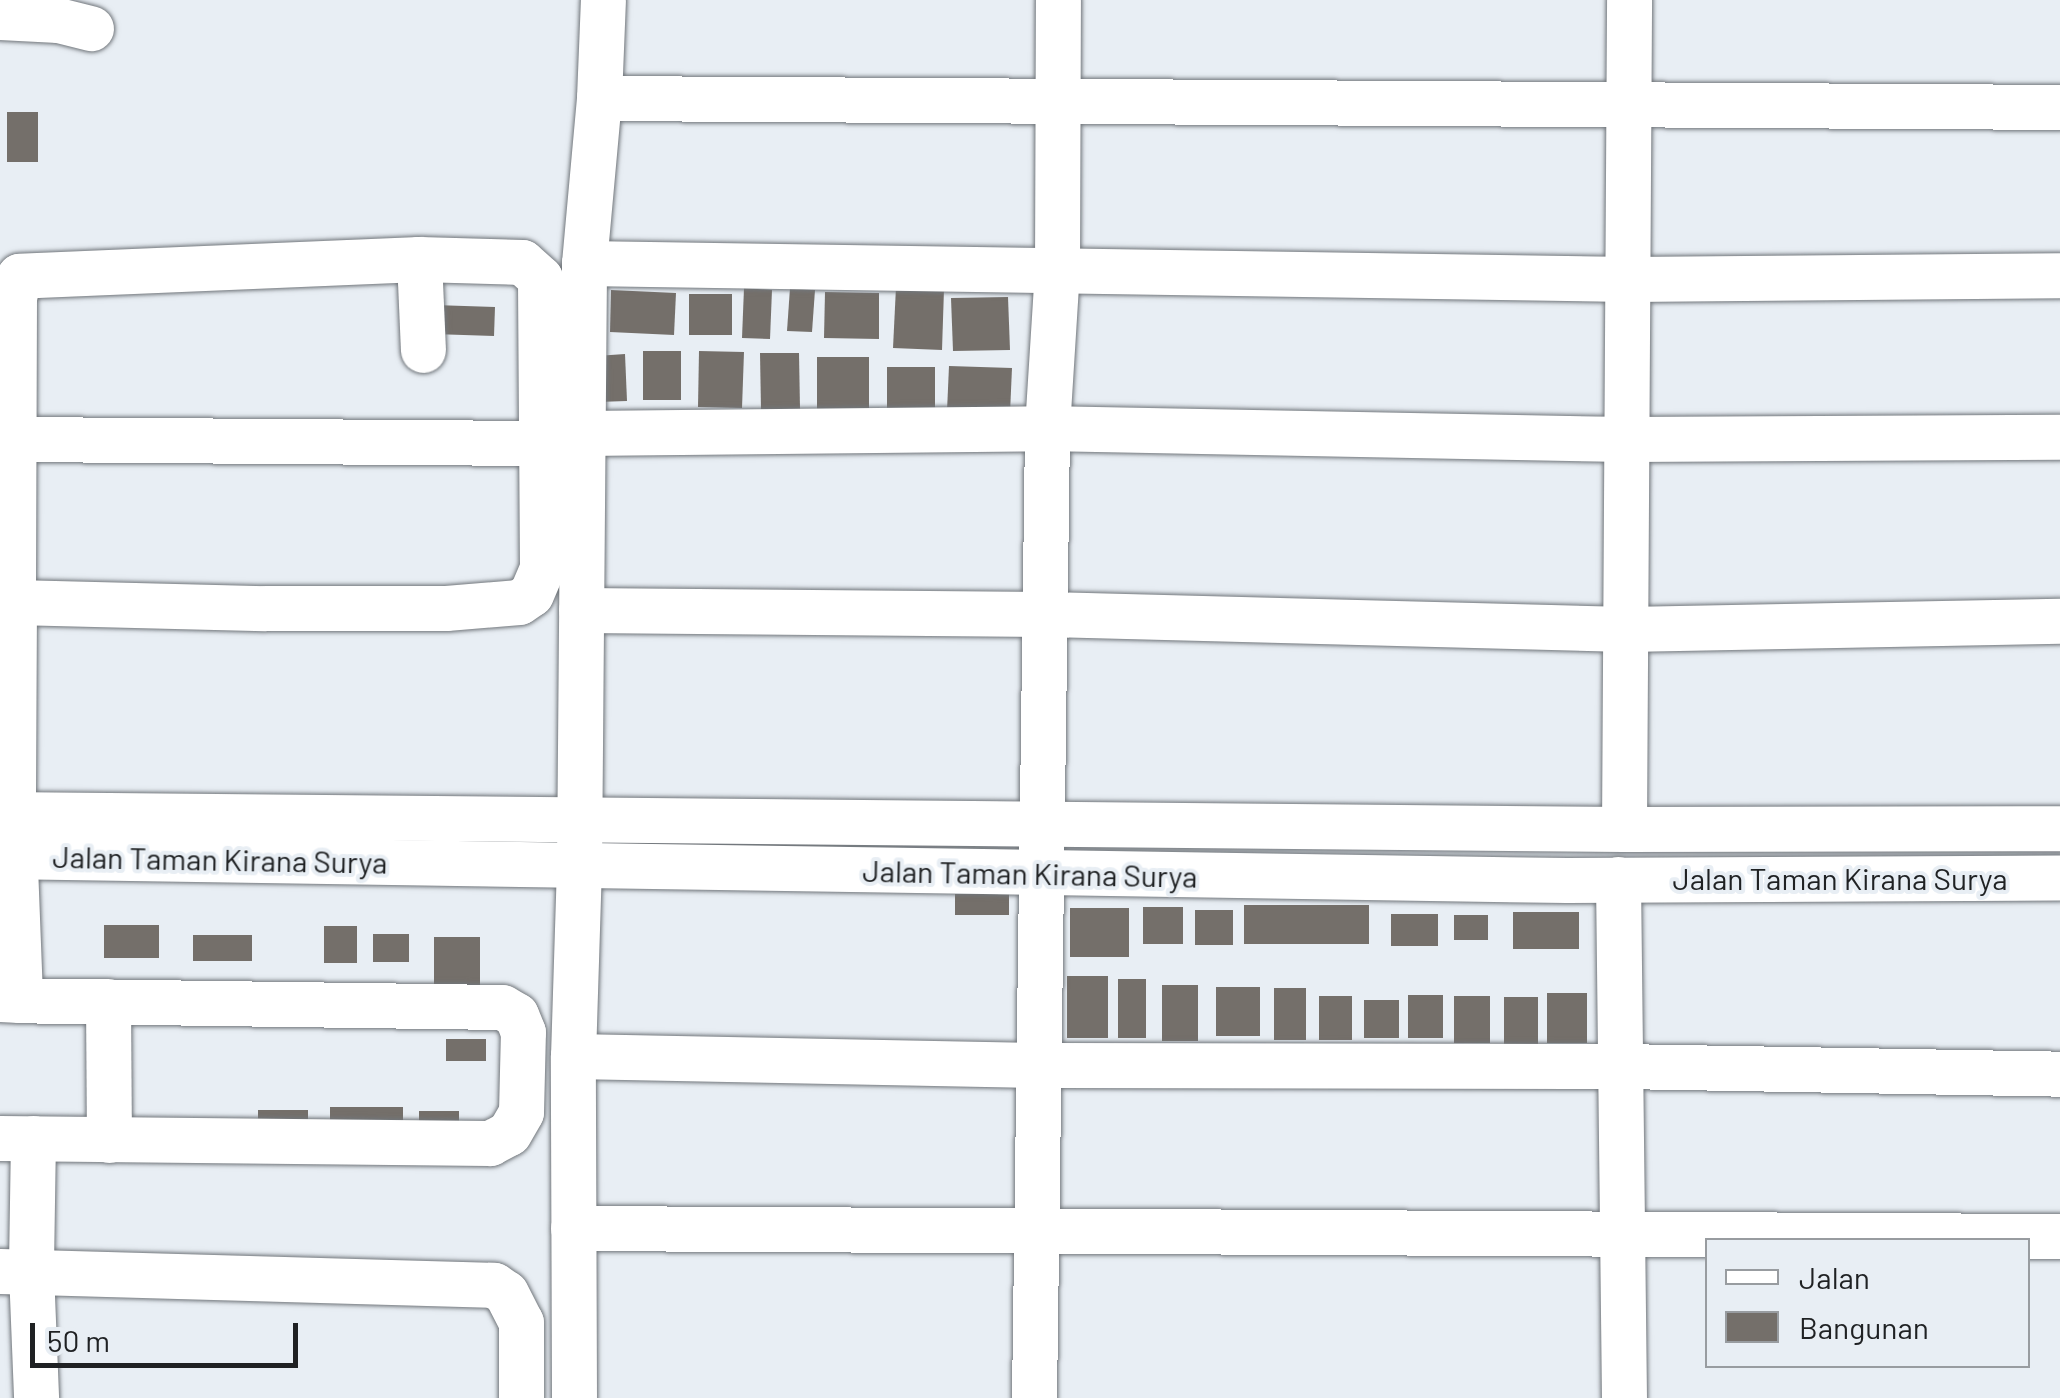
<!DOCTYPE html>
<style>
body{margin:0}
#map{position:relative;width:2060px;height:1398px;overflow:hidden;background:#e8eef4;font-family:Barlow,sans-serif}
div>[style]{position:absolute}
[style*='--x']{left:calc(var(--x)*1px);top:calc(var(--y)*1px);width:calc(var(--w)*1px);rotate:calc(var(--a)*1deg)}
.building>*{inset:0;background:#746f6a}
.roads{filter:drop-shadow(0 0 2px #71767b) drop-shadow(0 0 2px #71767b)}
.minor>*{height:45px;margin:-22.5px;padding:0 22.5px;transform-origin:22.5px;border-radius:22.5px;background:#fff}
span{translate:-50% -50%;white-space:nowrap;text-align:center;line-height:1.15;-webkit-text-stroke:8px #e8eef4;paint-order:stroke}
.street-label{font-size:30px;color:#1f2123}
.legend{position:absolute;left:1705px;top:1238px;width:325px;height:130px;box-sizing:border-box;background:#e8eef4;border:2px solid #989ca0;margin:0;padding:12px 18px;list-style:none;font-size:30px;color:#1f2123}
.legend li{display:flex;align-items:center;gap:20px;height:50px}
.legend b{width:50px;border:2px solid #989ca0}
.scale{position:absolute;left:30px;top:1323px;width:268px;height:45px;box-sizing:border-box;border:5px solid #1f2123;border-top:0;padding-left:12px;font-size:30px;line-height:35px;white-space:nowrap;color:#1f2123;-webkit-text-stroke:8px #e8eef4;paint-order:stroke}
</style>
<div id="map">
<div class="building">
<i style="clip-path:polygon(7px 112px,38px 112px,38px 162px,7px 162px)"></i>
<i style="clip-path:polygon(896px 287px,944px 289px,942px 350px,893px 348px)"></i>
<i style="clip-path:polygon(744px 288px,772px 290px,770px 339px,742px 338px)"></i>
<i style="clip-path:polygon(790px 288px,815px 290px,812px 332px,787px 331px)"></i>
<i style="clip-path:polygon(611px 290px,676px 293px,674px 335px,610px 332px)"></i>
<i style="clip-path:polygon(825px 292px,879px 293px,879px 339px,824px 338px)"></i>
<i style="clip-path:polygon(689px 294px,732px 294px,732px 335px,689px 335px)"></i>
<i style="clip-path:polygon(1008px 297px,1010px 350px,953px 351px,951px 298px)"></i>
<i style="clip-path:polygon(434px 305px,495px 307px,494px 336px,433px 334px)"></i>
<i style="clip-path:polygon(643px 351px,681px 351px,681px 400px,643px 400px)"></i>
<i style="clip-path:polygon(699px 351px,744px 352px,742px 408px,698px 407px)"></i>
<i style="clip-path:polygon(760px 353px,799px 353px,800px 409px,761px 410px)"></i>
<i style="clip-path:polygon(625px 354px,627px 401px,597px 402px,596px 356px)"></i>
<i style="clip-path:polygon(817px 357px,869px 357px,869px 415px,817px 415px)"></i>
<i style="clip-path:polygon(949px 366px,1012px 368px,1010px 413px,947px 411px)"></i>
<i style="clip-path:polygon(887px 367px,935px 367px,935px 409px,887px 409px)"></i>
<i style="clip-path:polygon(955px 894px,1009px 894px,1009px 915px,955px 915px)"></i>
<i style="clip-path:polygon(1244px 905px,1369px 905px,1369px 944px,1244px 944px)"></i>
<i style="clip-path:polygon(1143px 907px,1183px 907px,1183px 944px,1143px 944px)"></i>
<i style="clip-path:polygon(1070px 908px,1129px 908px,1129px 957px,1070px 957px)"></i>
<i style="clip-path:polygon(1195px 910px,1233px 910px,1233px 945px,1195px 945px)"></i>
<i style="clip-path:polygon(1513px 912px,1579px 912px,1579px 949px,1513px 949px)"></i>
<i style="clip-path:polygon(1391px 914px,1438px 914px,1438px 946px,1391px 946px)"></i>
<i style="clip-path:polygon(1454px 915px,1488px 915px,1488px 940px,1454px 940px)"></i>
<i style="clip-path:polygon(104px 925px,159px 925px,159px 958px,104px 958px)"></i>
<i style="clip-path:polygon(324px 926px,357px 926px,357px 963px,324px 963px)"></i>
<i style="clip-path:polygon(373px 934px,409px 934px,409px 962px,373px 962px)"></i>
<i style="clip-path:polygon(193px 935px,252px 935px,252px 961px,193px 961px)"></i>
<i style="clip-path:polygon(434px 937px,480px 937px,480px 991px,434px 991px)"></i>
<i style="clip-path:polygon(1067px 976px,1108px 976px,1108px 1038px,1067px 1038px)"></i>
<i style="clip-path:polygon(1118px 979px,1146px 979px,1146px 1038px,1118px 1038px)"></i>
<i style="clip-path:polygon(1162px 985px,1198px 985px,1198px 1041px,1162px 1041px)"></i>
<i style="clip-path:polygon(1216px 987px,1260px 987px,1260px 1036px,1216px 1036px)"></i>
<i style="clip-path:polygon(1274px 988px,1306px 988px,1306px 1040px,1274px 1040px)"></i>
<i style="clip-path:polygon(1547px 993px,1587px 993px,1587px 1043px,1547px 1043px)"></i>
<i style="clip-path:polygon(1408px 995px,1443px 995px,1443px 1038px,1408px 1038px)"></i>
<i style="clip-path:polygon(1319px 996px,1352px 996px,1352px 1040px,1319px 1040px)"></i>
<i style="clip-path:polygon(1454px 996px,1490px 996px,1490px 1043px,1454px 1043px)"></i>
<i style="clip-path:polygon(1504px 997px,1538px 997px,1538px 1045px,1504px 1045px)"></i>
<i style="clip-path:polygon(1364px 1000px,1399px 1000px,1399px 1038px,1364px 1038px)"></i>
<i style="clip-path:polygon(446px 1039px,486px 1039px,486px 1061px,446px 1061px)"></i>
<i style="clip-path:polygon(330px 1107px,403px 1107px,403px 1130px,330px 1130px)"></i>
<i style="clip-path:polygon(258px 1110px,308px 1110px,308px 1129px,258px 1129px)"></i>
<i style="clip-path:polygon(419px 1111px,459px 1111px,459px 1136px,419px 1136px)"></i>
</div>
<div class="roads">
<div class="minor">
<i style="--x:0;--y:17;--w:58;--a:3"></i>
<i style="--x:58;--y:20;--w:34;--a:14"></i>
<i style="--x:599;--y:98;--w:1461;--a:0.35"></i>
<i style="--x:419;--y:259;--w:91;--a:87.5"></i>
<i style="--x:584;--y:263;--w:1045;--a:0.88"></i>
<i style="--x:1629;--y:279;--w:431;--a:-0.5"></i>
<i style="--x:583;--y:433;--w:464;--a:-0.6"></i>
<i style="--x:1047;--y:428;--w:580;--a:1.09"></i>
<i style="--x:1627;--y:439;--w:433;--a:-0.3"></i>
<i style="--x:16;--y:439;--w:524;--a:0.44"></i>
<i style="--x:0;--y:602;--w:14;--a:0"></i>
<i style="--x:14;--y:602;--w:251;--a:1.4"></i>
<i style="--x:265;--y:608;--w:181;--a:0"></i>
<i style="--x:446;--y:608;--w:73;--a:-4.7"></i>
<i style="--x:519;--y:602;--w:14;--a:-34"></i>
<i style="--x:531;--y:594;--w:28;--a:-67"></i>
<i style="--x:542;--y:568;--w:290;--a:-90.4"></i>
<i style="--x:540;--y:278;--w:24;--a:-138"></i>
<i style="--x:522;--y:262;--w:103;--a:-178.3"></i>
<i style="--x:419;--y:259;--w:400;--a:177.6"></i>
<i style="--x:19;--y:276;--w:23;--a:103"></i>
<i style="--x:14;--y:298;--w:290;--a:90.2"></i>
<i style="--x:13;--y:588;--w:14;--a:86"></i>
<i style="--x:14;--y:602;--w:212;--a:90.3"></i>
<i style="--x:13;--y:814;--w:186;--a:87.8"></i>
<i style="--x:20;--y:1000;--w:20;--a:-177"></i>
<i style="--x:581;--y:610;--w:464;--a:0.5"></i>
<i style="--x:1045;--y:614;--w:581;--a:1.48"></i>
<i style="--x:1626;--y:629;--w:434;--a:-1.1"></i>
<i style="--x:0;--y:814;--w:1624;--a:0.53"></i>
<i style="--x:1624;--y:829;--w:436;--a:-0.1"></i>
<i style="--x:1624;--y:829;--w:829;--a:-89.65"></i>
<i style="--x:0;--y:856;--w:1567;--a:0.88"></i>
<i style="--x:1567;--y:880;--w:493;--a:-0.3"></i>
<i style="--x:1618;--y:879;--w:519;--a:89.34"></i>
<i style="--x:108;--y:1001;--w:139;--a:89.6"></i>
<i style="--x:573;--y:1056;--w:464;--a:1.1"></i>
<i style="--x:1037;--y:1065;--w:583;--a:0.1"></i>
<i style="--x:1620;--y:1066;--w:440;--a:1"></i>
<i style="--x:0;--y:1138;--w:490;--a:0.6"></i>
<i style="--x:490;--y:1143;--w:21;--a:-28"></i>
<i style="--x:509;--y:1133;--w:24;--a:-60"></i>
<i style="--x:521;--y:1112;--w:80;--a:-88.6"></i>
<i style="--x:523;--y:1032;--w:18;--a:-112"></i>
<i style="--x:516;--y:1015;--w:16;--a:-150"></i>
<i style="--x:502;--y:1007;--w:482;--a:-179.2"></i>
<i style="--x:33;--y:1138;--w:133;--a:90.9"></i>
<i style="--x:31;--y:1271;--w:127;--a:87.7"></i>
<i style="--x:573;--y:1228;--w:1487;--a:0.31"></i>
<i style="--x:0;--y:1271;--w:494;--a:1.6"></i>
<i style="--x:494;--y:1285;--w:14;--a:34"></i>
<i style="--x:506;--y:1293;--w:33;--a:63"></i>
<i style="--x:521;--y:1322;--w:76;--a:90"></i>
<i style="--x:574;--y:1398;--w:342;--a:-90.2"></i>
<i style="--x:573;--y:1056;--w:191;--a:-88.2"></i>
<i style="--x:579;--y:865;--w:602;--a:-89.52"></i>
<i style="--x:584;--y:263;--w:166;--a:-84.8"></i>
<i style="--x:599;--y:98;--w:98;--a:-87.7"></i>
<i style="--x:1034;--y:1398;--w:970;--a:-89.23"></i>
<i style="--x:1047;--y:428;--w:159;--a:-86.4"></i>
<i style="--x:1057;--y:269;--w:269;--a:-89.8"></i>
</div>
</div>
<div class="street-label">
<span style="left:220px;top:859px;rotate:1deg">Jalan Taman Kirana Surya</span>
<span style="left:1030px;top:873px;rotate:1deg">Jalan Taman Kirana Surya</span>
<span style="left:1840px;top:878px">Jalan Taman Kirana Surya</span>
</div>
<ul class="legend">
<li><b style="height:12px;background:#fff"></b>Jalan</li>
<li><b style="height:28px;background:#746f6a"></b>Bangunan</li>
</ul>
<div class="scale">50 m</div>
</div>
